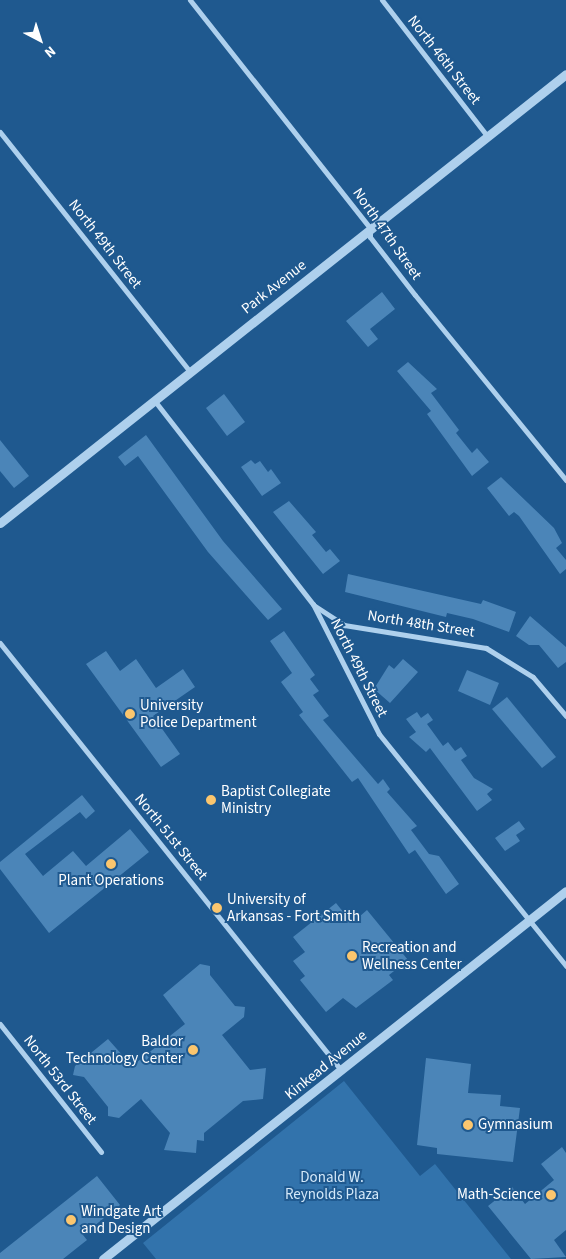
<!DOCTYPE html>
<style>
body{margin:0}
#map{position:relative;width:566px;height:1259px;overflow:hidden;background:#1f598f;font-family:"Source Sans 3",sans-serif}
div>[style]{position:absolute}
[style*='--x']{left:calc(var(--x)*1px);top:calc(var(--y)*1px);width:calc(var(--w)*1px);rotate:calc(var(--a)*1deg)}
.green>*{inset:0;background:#3273ac}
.building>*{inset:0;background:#4b85b8}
.minor>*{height:5px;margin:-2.5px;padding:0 2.5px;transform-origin:2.5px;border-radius:2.5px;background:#aed0ed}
.tertiary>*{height:9px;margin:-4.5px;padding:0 4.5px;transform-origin:4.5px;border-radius:4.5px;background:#aed0ed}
.dots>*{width:14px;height:14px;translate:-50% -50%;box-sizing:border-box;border:2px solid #1f598f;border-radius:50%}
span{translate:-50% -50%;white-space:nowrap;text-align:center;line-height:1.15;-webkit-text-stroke:4px #1f598f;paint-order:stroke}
.street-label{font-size:15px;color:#fff}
.poi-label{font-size:15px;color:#fff}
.left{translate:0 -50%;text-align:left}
.right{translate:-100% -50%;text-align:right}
.park-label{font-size:15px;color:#d3e8f9}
.north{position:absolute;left:15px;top:15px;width:50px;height:50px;-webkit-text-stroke:4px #1f598f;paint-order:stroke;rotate:140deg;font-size:14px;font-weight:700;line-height:20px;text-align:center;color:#fff}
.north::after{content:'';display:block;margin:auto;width:18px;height:22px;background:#fff;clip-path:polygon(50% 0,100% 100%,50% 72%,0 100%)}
</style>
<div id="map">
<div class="green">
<i style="clip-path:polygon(344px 1081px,420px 1176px,435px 1164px,511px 1259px,156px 1259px,143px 1243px)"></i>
</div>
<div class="building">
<i style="clip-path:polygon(382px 292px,395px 309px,370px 329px,378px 339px,368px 347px,346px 321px)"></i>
<i style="clip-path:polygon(408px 362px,437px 389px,431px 393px,459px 430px,456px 433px,472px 453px,477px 448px,489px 462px,472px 476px,427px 414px,431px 411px,397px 371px)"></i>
<i style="clip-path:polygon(224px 394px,245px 422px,227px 436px,206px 408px)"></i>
<i style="clip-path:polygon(146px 435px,223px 541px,282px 609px,268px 620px,208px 552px,138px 456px,125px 466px,118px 457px)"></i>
<i style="clip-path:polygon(0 440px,29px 476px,14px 488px,0 471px)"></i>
<i style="clip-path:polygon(251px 460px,255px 464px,260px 461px,268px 472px,271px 469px,281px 483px,262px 496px,241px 467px)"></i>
<i style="clip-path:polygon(501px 477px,554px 528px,562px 543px,556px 548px,566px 560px,566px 569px,560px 574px,519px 516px,514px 512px,509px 516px,487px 488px)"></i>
<i style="clip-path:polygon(289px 501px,316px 532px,312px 535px,326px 552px,330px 549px,340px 561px,323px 574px,273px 512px)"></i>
<i style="clip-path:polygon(348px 574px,481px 604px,483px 600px,516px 612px,509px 632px,473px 619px,447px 613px,446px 617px,345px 592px)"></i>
<i style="clip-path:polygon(530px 616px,566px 647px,566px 662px,558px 668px,539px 645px,529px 645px,516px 636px)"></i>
<i style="clip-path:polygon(284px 631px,315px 675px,310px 679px,319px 691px,313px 695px,329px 716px,323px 720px,378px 784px,383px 779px,390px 789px,387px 792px,417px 826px,411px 830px,429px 854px,439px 856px,459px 884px,446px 894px,415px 850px,409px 854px,358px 778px,352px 782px,299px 715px,303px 712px,281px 682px,292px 673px,270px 641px)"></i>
<i style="clip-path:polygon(106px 651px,120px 671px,136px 659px,156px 688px,183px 669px,195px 687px,153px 716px,180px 754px,161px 767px,86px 664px)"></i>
<i style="clip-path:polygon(403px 659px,418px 672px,390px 703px,374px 689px,389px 665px,394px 669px)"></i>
<i style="clip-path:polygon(467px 670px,499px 683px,490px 705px,458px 691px)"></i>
<i style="clip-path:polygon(507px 697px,556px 757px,542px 768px,492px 709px)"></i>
<i style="clip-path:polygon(417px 712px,421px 718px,428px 713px,433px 720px,427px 724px,443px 746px,448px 742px,455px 751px,461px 747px,467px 756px,461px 760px,474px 778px,493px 789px,487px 794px,492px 800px,477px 811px,430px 748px,426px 752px,409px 737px,416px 732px,406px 719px)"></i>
<i style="clip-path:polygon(82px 795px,95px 811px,86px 819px,80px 812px,25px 854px,43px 876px,73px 851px,86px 866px,130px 829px,149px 852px,49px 933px,0 869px,0 862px)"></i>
<i style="clip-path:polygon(519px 821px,525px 829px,516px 835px,520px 841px,505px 851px,495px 838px)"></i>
<i style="clip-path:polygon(336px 903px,352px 923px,367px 910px,408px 960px,389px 975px,393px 980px,356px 1008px,343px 998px,326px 1012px,300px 980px,305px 976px,293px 961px,305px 952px,293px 937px)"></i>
<i style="clip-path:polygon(200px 964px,210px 966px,210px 975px,235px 1006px,245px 1007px,244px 1017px,222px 1035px,250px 1070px,266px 1068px,263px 1099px,243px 1101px,204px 1133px,204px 1141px,197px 1140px,196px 1153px,164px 1150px,170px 1133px,141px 1099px,119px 1118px,108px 1116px,108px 1107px,84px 1077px,73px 1075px,75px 1066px,108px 1039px,132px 1066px,185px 1024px,163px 995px)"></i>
<i style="clip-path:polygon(426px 1058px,471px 1064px,468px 1093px,501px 1095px,500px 1106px,520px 1108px,513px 1162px,437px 1154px,437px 1148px,417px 1145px)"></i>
<i style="clip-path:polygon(562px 1147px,566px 1153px,566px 1230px,554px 1240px,566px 1257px,531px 1259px,488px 1206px,512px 1187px,525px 1204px,554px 1180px,541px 1164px)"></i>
<i style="clip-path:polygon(97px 1176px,120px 1205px,83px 1235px,87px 1240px,63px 1259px,0 1259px,0 1253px)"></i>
</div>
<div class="minor">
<i style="--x:190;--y:0;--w:290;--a:51.7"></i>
<i style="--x:370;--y:228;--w:9;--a:90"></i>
<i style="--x:370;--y:237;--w:73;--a:52.2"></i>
<i style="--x:415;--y:295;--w:239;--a:50.8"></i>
<i style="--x:382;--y:0;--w:172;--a:52.3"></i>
<i style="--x:0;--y:132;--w:306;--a:51.6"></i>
<i style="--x:154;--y:400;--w:259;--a:52.1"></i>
<i style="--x:313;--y:604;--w:146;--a:63.1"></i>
<i style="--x:379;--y:734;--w:298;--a:51.1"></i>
<i style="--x:315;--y:606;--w:35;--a:33"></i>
<i style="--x:344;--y:625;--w:144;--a:9.2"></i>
<i style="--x:486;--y:648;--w:55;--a:31.7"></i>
<i style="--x:533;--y:677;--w:51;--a:49.8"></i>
<i style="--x:0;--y:643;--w:546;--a:51.39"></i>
<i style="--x:0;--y:1024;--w:163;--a:51.7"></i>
</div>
<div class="tertiary">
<i style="--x:0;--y:523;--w:722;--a:-38.42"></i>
<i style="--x:103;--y:1259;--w:591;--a:-38.48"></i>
</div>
<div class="dots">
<i style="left:130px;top:714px;background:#fbc66e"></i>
<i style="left:211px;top:800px;background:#fbc66e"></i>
<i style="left:111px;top:864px;background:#fbc66e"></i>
<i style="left:217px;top:908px;background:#fbc66e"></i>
<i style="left:352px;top:956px;background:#fbc66e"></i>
<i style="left:193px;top:1050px;background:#fbc66e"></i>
<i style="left:468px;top:1125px;background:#fbc66e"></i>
<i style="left:551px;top:1195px;background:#fbc66e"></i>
<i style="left:71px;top:1220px;background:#fbc66e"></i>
</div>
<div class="street-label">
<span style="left:444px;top:60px;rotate:52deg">North 46th Street</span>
<span style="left:387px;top:234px;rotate:55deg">North 47th Street</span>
<span style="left:105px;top:244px;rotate:52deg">North 49th Street</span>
<span style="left:274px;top:287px;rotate:-38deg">Park Avenue</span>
<span style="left:421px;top:624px;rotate:9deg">North 48th Street</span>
<span style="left:359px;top:668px;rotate:63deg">North 49th Street</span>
<span style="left:171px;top:837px;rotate:51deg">North 51st Street</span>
<span style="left:326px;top:1065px;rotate:-39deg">Kinkead Avenue</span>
<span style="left:60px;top:1080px;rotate:52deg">North 53rd Street</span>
</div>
<div class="poi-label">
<span class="left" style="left:140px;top:714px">University<br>Police Department</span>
<span class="left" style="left:221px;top:800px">Baptist Collegiate<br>Ministry</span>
<span style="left:111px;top:881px">Plant Operations</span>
<span class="left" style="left:227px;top:908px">University of<br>Arkansas - Fort Smith</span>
<span class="left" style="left:362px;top:956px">Recreation and<br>Wellness Center</span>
<span class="right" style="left:183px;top:1050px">Baldor<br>Technology Center</span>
<span class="left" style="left:478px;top:1125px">Gymnasium</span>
<span class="right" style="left:541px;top:1195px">Math-Science</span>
<span class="left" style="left:81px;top:1220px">Windgate Art<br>and Design</span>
</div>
<div class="park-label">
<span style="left:332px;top:1186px">Donald W.<br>Reynolds Plaza</span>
</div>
<div class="north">N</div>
</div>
